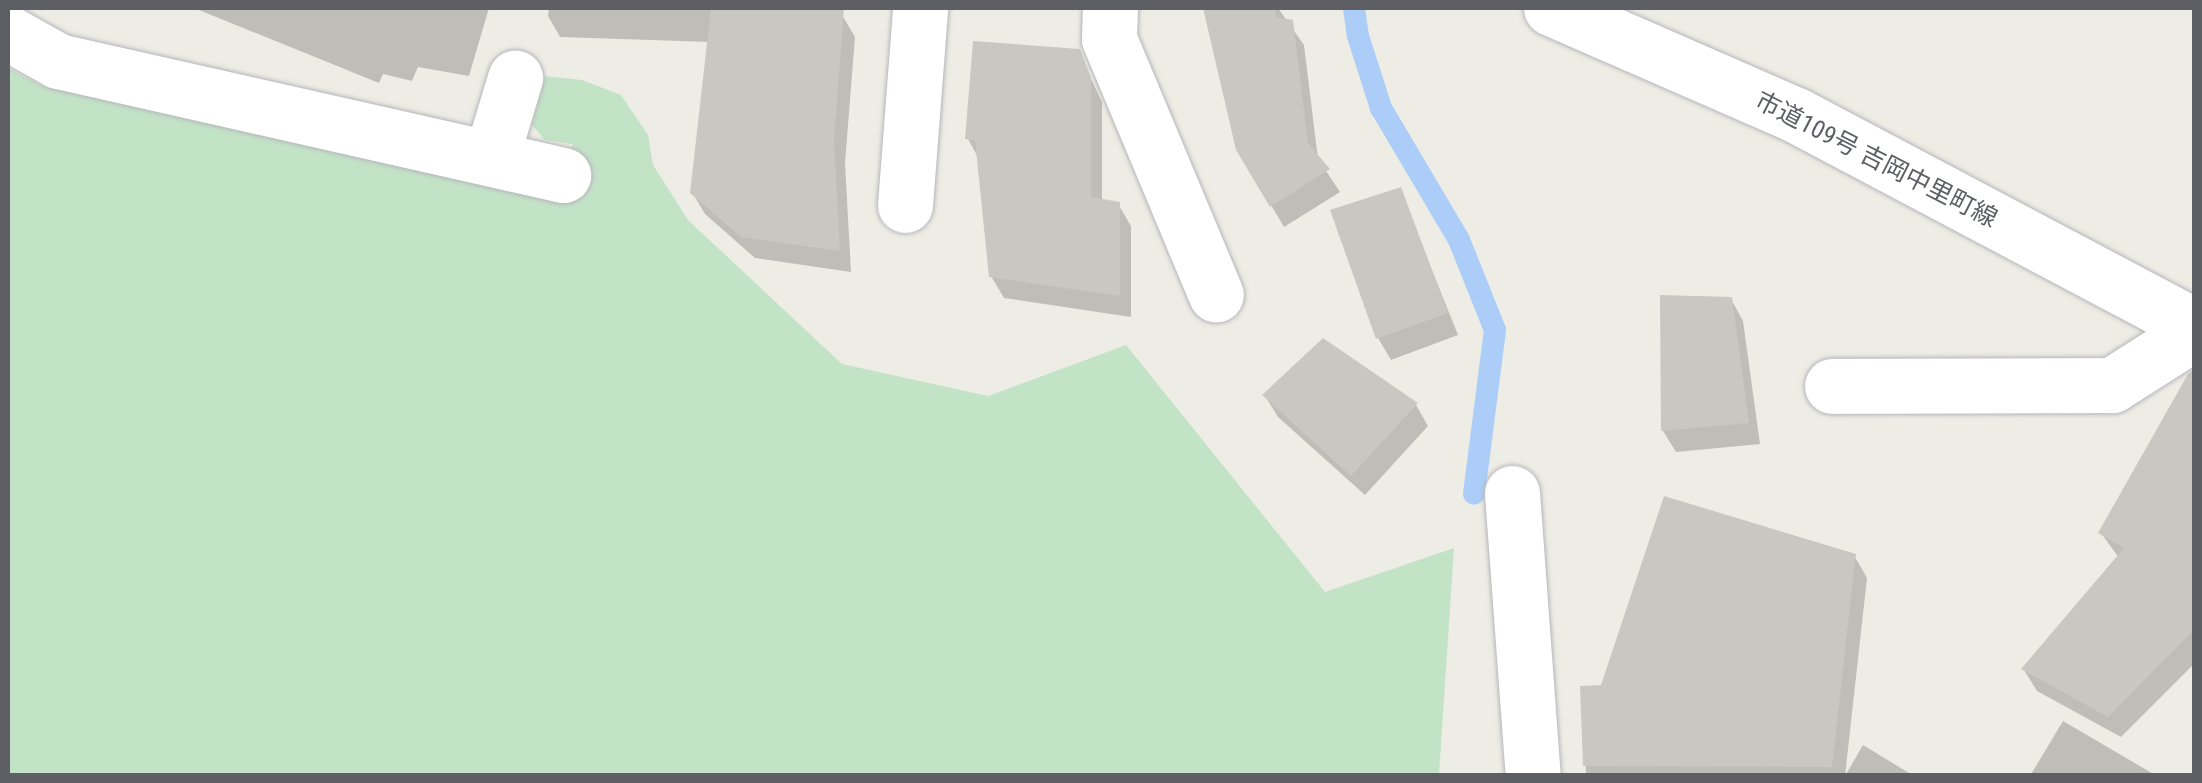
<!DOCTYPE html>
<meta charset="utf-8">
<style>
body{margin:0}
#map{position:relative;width:2202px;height:783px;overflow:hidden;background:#eeede5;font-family:"Roboto Condensed","Noto Sans JP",sans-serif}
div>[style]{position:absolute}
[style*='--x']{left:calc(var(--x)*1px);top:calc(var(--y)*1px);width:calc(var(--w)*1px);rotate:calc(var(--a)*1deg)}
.green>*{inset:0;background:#c3e3c7}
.shadow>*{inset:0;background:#0003}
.stream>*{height:22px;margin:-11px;padding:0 11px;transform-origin:11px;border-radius:11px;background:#abcdf8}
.building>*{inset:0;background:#c9c7c2}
.roads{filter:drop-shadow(0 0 2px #b5b6bb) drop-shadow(0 0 2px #b5b6bb)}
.minor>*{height:55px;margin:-27.5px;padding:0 27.5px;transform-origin:27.5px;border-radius:27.5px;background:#fff}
.tertiary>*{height:55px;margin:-27.5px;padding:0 27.5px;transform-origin:27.5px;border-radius:27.5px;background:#fff}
span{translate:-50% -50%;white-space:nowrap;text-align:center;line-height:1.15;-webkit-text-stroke:10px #fff;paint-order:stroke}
.street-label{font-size:25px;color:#5d5f64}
.frame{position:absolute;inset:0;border:10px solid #5d5f64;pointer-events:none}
</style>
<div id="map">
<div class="green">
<i style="clip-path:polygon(8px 68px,40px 85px,553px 200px,573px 144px,545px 140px,532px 125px,545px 76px,582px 80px,621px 95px,648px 135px,653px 165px,688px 220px,842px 364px,988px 396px,1126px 345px,1325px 592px,1454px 548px,1439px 775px,8px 775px)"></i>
</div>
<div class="shadow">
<i style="clip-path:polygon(194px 8px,489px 8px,469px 76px,418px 67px,412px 81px,383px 74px,379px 83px)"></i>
<i style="clip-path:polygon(549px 8px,813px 8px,842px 15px,855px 37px,845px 163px,851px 272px,755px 258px,705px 214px,692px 192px,710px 42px,560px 37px,548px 16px)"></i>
<i style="clip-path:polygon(1205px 8px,1278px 8px,1304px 45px,1318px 159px,1340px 192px,1284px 227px,1238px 149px)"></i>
<i style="clip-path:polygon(1078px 52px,1102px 102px,1102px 202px,1118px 204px,1131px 226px,1131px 317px,1004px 298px,991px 276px,979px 159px,968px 139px)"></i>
<i style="clip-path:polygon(1400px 190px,1458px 335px,1391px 360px,1378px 338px,1333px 212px)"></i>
<i style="clip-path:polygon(1731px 299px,1743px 321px,1760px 444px,1676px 452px,1663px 431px)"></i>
<i style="clip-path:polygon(1265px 396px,1416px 405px,1428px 426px,1365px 495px,1278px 417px)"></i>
<i style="clip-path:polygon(2158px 433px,2194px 453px,2194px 664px,2121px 737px,2037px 691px,2024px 670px,2119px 558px,2101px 533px)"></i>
<i style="clip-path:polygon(1855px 557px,1867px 578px,1845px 776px,1586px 776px,1583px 689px,1602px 688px)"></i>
<i style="clip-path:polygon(2063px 721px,2157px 776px,2030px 776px)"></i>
<i style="clip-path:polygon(1863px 745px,1914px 776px,1845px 776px)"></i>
</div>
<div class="stream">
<i style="--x:1354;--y:8;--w:28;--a:82"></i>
<i style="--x:1358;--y:36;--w:76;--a:72.3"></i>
<i style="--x:1381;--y:108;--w:153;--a:59.4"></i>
<i style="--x:1459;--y:240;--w:97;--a:68.2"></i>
<i style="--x:1495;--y:330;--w:165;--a:97.3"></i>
</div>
<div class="building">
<i style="clip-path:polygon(711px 8px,844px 8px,834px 140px,840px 251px,741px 237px,690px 193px)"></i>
<i style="clip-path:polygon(1203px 8px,1275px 8px,1276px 17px,1293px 20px,1308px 143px,1330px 169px,1270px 207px,1236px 150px)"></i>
<i style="clip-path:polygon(973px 41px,1080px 49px,1091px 78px,1091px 197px,1120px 202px,1120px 296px,989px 277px,975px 140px,965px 139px)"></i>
<i style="clip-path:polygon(1401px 187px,1448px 313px,1376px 339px,1330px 210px)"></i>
<i style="clip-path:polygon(1660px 295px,1732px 297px,1749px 423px,1661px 431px)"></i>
<i style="clip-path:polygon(1323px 338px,1418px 403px,1351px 476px,1262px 395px)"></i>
<i style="clip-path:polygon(2194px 370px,2194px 630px,2108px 717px,2021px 669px,2124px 548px,2098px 533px,2188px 374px)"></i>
<i style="clip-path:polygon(1664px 496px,1856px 554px,1832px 767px,1583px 766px,1580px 686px,1601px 685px)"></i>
</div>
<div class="roads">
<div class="minor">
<i style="--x:1110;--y:8;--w:31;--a:92"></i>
<i style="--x:1109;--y:39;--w:277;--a:67.3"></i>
<i style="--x:8;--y:33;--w:57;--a:29.2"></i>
<i style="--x:58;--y:61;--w:518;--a:12.72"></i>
<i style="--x:491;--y:158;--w:84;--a:-73.3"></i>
<i style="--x:905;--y:205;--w:198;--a:-85.6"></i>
<i style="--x:1832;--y:386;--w:280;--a:-0.2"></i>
<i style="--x:2112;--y:385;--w:97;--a:-32.4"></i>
<i style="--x:1512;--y:493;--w:284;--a:85.8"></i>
</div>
<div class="tertiary">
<i style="--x:1551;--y:8;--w:267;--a:23.6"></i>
<i style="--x:1796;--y:115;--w:450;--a:27.9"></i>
</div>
</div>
<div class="street-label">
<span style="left:1876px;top:160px;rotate:27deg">市道109号 吉岡中里町線</span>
</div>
<div class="frame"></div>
</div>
